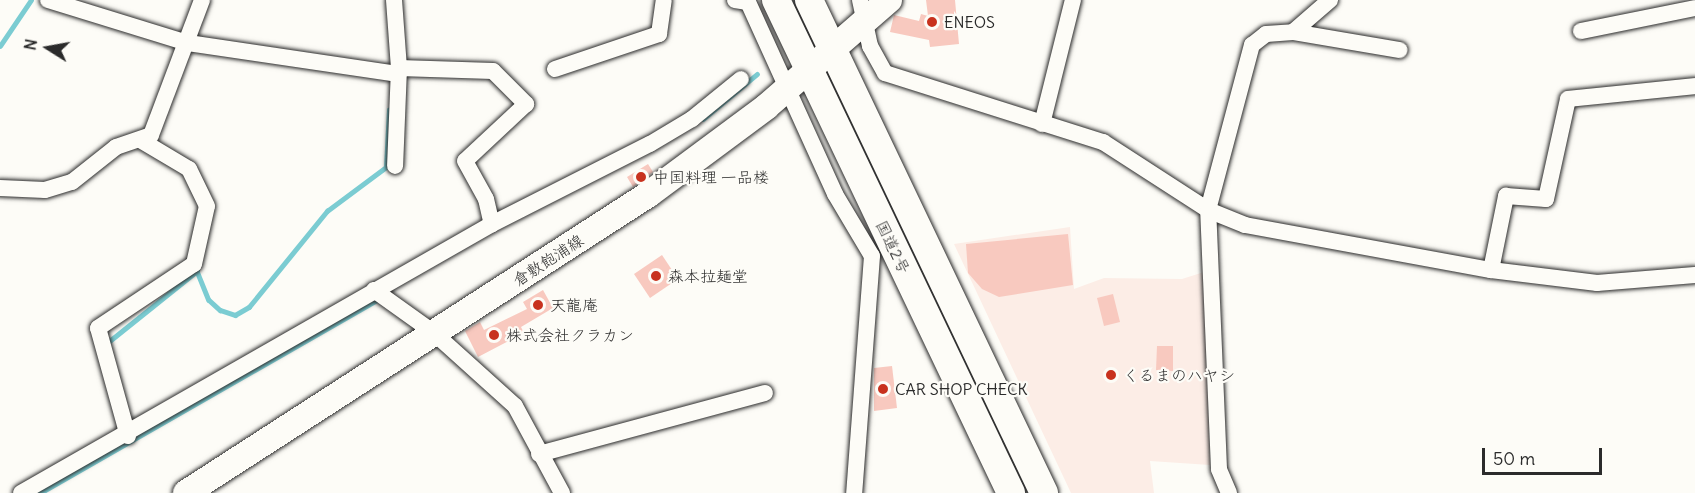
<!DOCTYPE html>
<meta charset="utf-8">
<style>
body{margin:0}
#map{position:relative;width:1695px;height:493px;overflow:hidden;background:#fdfcf7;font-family:Delius,"Klee One",sans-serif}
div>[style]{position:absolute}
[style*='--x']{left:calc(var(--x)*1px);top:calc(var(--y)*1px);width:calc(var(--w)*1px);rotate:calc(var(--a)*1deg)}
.built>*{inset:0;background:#fcede6}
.stream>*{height:4.5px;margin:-2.25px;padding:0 2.25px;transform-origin:2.25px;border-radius:2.25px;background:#7bccd2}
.building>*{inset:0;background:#f8c9bf}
.roads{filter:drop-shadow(0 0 2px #2b2b2b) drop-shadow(0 0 2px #2b2b2b)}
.street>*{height:16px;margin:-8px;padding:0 8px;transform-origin:8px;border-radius:8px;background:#fdfcf7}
.primary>*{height:26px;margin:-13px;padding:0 13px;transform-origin:13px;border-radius:13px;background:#fdfcf7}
.highway>*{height:28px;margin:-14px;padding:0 14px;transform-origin:14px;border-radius:14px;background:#fdfcf7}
.dots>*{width:16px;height:16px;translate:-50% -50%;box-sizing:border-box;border:3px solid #fdfcf7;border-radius:50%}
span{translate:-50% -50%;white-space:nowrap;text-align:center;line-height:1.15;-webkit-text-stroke:4.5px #fdfcf7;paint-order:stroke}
.poi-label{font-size:16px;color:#2b2b2b}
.left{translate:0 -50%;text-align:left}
.street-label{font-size:16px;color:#2b2b2b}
.north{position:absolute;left:18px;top:18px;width:60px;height:60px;-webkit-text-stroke:4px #fdfcf7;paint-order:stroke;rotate:281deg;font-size:16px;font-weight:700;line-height:24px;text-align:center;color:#2b2b2b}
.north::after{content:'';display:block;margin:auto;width:21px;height:27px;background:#2b2b2b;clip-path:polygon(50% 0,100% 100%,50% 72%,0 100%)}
.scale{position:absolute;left:1482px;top:448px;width:120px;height:27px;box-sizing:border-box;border:3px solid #2b2b2b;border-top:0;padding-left:8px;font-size:18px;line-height:21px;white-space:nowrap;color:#2b2b2b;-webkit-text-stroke:4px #fdfcf7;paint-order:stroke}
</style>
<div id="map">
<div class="built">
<i style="clip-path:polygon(1070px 227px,1074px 289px,1104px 278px,1182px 279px,1204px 272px,1210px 465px,1150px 461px,1154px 493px,1071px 493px,954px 244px)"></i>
</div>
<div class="stream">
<i style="--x:0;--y:46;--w:55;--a:-56"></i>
<i style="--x:703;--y:119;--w:70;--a:-39.8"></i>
<i style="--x:107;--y:343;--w:115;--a:-38.7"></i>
<i style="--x:197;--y:271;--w:31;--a:68"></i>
<i style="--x:209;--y:300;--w:15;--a:42"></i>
<i style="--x:220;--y:310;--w:16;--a:18"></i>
<i style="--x:235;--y:315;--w:16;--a:-30"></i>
<i style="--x:249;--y:307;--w:124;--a:-50.9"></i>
<i style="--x:327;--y:211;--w:74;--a:-36.7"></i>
<i style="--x:386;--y:167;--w:57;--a:-87"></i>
<i style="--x:40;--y:493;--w:391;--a:-29.8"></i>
</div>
<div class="building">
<i style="clip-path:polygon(926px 0,955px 0,959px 44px,930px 47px,929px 40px,890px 32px,894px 15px,919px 21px,921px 14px,928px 16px)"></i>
<i style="clip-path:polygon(648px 164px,653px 172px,633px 187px,627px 177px)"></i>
<i style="clip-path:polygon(1068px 234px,1073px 285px,999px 297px,982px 289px,968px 273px,966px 244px)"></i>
<i style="clip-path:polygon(662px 255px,678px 279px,650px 298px,634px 274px)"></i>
<i style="clip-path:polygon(543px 290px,553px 308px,521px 327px,524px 333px,478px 357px,465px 331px,480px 322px,484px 330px,527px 309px,523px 302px)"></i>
<i style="clip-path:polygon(1113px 294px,1120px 322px,1104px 326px,1097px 298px)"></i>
<i style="clip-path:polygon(1157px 346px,1173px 346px,1173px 371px,1156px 370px)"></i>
<i style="clip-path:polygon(892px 366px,897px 408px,874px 411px,874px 368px)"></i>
</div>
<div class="roads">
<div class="street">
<i style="--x:48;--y:0;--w:146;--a:17.1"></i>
<i style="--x:188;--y:43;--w:213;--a:8.4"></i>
<i style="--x:394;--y:0;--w:68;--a:85.8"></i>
<i style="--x:399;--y:68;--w:98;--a:92.3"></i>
<i style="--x:735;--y:0;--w:13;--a:9"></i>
<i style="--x:748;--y:2;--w:211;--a:65.6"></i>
<i style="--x:835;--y:194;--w:72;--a:59.2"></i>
<i style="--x:872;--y:256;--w:238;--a:94.3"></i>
<i style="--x:860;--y:0;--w:47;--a:77.7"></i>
<i style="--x:870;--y:46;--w:31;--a:61"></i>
<i style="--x:885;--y:73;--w:229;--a:17.6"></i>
<i style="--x:1103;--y:142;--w:125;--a:32.9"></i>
<i style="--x:1208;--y:210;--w:40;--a:22"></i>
<i style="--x:1245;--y:225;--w:250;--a:10.4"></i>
<i style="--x:1491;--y:270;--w:107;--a:7"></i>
<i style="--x:1597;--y:283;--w:98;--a:-4.7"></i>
<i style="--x:1581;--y:31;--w:116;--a:-11.4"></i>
<i style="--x:1293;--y:32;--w:108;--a:9.6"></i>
<i style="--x:399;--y:68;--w:94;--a:1.8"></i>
<i style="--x:493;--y:71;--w:47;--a:45"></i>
<i style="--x:526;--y:104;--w:83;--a:136.9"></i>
<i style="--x:465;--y:161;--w:43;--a:61.1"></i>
<i style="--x:486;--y:199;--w:26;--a:77"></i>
<i style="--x:555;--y:69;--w:110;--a:-18.6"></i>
<i style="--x:659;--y:34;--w:34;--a:-82"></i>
<i style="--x:1042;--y:124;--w:128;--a:-76"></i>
<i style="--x:0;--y:188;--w:45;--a:2.5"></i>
<i style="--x:45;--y:190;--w:28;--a:-17"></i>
<i style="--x:72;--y:182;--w:56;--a:-38.5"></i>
<i style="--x:116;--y:147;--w:37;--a:-19"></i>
<i style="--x:151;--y:135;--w:144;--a:-69.3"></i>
<i style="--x:1491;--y:270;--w:76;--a:-78.5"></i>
<i style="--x:1506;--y:196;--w:40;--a:4.3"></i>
<i style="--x:1546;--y:199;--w:102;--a:-77.6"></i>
<i style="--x:1568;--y:99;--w:128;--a:-5.8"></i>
<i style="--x:374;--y:290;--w:74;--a:35.6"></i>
<i style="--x:434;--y:333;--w:109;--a:42"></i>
<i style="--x:515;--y:406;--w:99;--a:61.6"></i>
<i style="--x:128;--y:436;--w:112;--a:-105.5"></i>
<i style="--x:98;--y:328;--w:115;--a:-33.7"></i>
<i style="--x:194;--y:264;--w:59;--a:-77.4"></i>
<i style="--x:207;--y:206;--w:41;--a:-115.9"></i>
<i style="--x:189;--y:169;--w:55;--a:-149.2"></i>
<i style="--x:539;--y:454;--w:234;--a:-15.1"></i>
<i style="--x:21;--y:493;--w:542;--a:-29.73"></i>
<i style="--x:492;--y:224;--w:177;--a:-26.9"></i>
<i style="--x:650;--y:144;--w:49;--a:-30.8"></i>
<i style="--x:692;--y:119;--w:63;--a:-39.2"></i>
<i style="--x:1229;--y:493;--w:26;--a:-113"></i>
<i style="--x:1219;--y:469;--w:259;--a:-92.4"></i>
<i style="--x:1208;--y:210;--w:171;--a:-75.1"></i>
<i style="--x:1252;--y:45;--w:18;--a:-38"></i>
<i style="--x:1266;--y:34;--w:27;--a:-4"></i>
<i style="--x:1293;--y:32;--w:49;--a:-40.9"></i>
</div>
<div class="primary">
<i style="--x:186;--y:493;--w:551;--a:-32.85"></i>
<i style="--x:649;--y:194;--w:146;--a:-36.6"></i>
<i style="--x:766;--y:107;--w:163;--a:-41"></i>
</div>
<div class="highway">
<i style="--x:776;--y:0;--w:546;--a:64.51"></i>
<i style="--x:809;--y:0;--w:546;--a:64.51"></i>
</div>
</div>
<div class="dots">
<i style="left:932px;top:22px;background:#c8321e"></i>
<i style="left:641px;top:177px;background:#c8321e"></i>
<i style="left:656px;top:276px;background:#c8321e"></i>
<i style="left:538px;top:305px;background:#c8321e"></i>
<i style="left:494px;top:335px;background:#c8321e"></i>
<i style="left:1111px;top:375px;background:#c8321e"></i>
<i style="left:883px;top:389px;background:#c8321e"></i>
</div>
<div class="poi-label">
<span class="left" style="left:944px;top:22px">ENEOS</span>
<span class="left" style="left:653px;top:177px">中国料理 一品楼</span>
<span class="left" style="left:668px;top:276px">森本拉麺堂</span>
<span class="left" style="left:550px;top:305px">天龍庵</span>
<span class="left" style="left:506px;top:335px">株式会社クラカン</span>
<span class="left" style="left:1123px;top:375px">くるまのハヤシ</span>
<span class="left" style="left:895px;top:389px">CAR SHOP CHECK</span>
</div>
<div class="street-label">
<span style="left:893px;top:247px;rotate:64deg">国道2号</span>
<span style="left:548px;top:260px;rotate:-33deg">倉敷飽浦線</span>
</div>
<div class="north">N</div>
<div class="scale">50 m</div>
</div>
